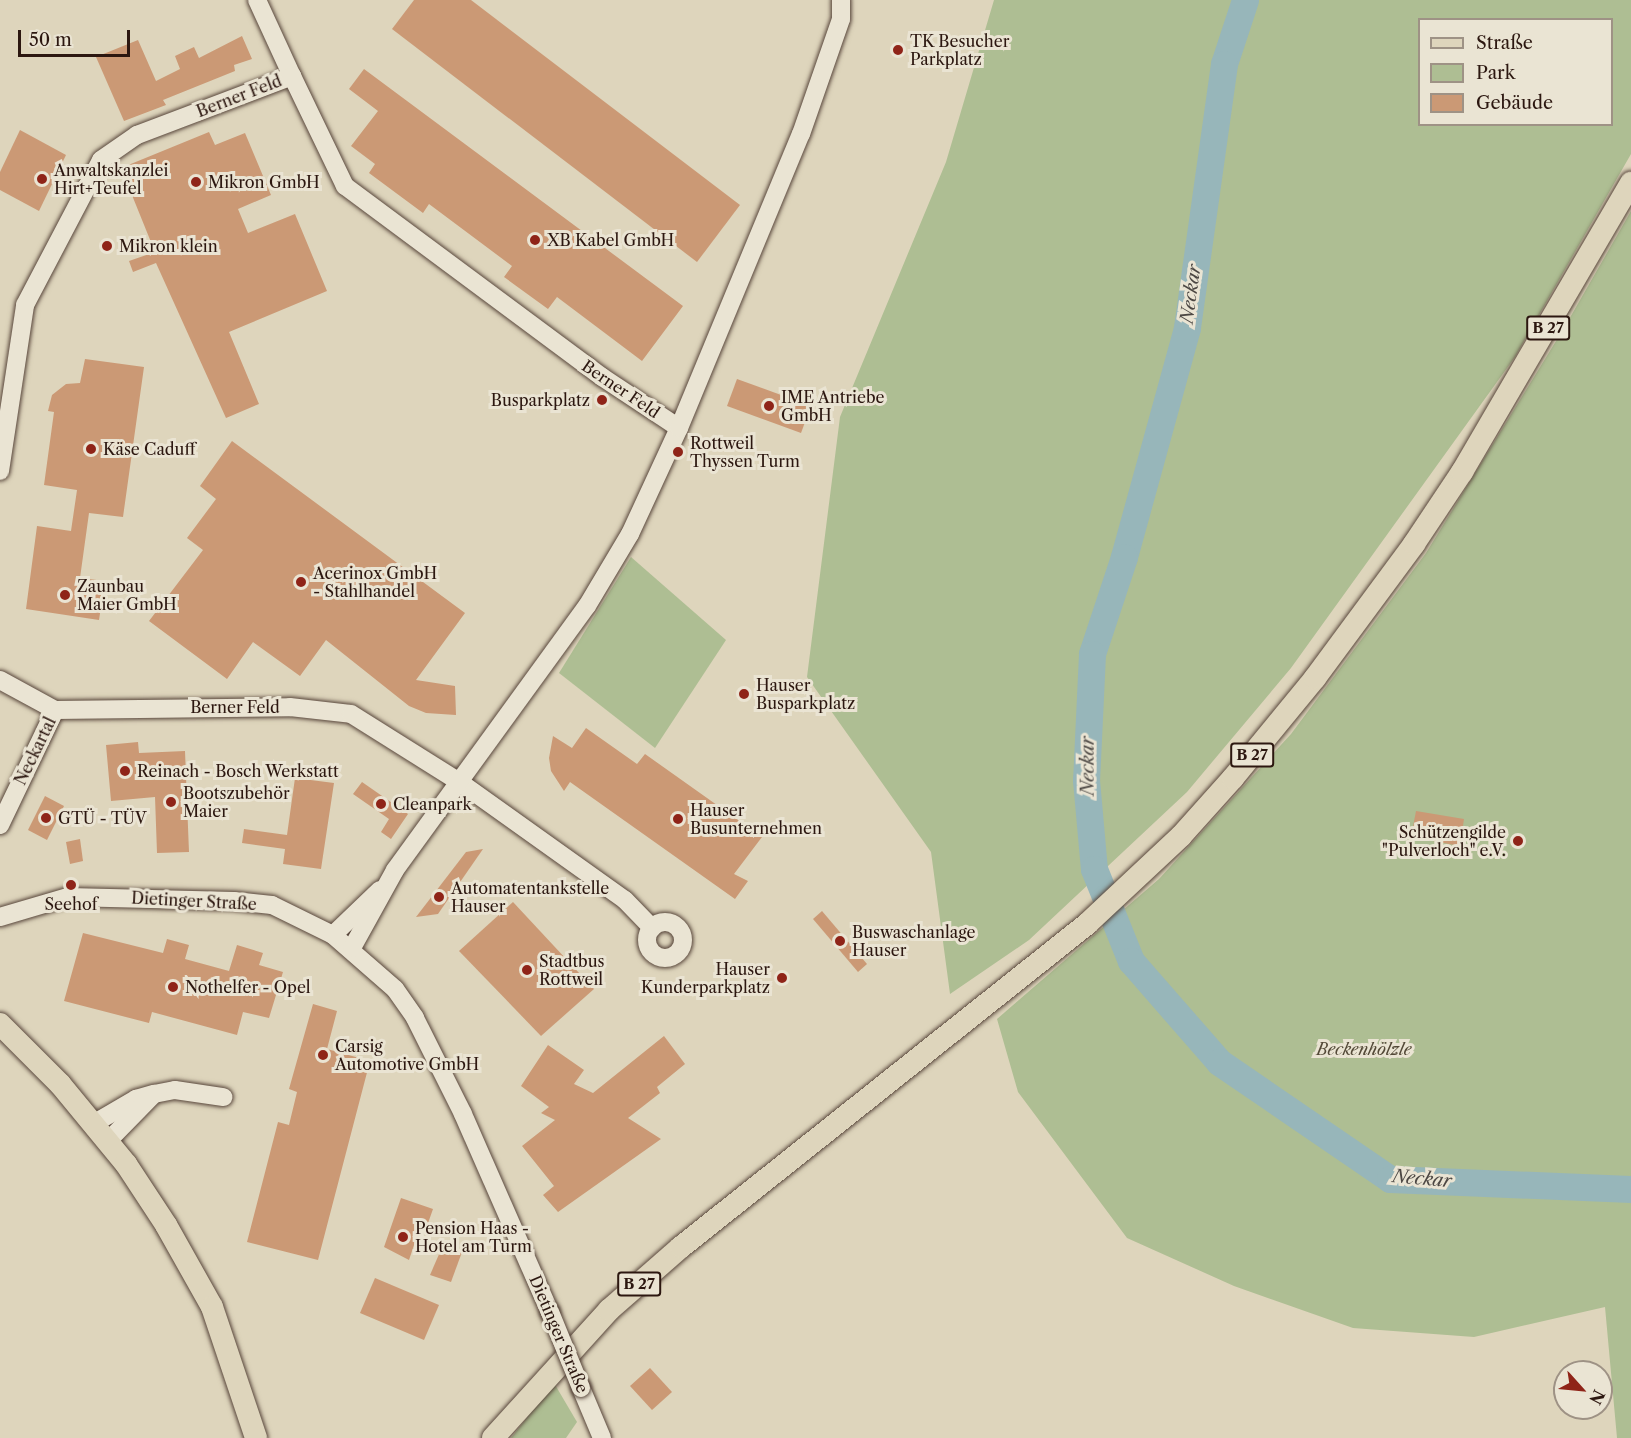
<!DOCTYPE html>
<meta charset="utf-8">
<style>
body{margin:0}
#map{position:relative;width:1631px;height:1438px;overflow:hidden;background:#ded5bc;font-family:"Libre Caslon Text",serif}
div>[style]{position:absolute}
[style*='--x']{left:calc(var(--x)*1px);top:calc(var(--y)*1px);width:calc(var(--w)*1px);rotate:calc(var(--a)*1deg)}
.green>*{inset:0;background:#aebe93}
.river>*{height:27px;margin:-13.5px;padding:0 13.5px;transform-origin:13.5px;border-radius:13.5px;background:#97b6ba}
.building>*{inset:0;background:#cb9975}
.roads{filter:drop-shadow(0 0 2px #58463b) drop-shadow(0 0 2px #58463b)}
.minor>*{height:18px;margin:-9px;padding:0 9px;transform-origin:9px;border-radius:9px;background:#eae4d3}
.minor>.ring{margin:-9px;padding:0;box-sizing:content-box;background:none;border:18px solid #eae4d3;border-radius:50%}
.major>*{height:22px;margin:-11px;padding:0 11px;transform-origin:11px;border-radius:11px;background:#ded5bc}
.bridges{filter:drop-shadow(0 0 2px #58463b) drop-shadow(0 0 2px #58463b)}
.minor-bridge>*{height:18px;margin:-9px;padding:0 9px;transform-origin:9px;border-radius:9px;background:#eae4d3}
.dots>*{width:16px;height:16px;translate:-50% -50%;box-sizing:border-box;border:3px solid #eae4d3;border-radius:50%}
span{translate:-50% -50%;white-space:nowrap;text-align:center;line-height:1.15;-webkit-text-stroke:6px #eae4d3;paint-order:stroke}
.shield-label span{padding:2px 4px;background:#eae4d3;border:2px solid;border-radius:4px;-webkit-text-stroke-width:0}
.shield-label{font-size:15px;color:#2c1710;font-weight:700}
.poi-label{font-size:16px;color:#2c1710}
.left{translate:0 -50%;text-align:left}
.right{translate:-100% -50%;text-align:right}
.street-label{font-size:16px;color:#2c1710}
.park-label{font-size:16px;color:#534937;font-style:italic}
.water-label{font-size:18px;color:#4c4743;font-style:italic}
.legend{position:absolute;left:1418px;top:18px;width:195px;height:108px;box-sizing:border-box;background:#eae4d3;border:2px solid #9e9285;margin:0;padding:8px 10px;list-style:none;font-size:18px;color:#2c1710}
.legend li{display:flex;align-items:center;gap:12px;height:30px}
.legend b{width:30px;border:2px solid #9e9285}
.north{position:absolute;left:1553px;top:1360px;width:60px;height:60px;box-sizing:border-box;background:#eae4d3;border:2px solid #9e9285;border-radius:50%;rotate:117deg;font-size:16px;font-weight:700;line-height:24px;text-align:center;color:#2c1710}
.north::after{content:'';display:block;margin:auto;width:21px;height:27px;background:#8f2418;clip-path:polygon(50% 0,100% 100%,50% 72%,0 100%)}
.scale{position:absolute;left:18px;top:30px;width:112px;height:27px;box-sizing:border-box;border:3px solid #2c1710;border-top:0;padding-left:8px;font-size:18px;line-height:21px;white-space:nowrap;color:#2c1710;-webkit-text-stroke:4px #eae4d3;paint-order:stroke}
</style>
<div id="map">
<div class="green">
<i style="clip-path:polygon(evenodd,994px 0,1631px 0,1631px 154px,1515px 357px,1291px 668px,1187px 792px,1029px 940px,950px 994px,931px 852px,807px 677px,840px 417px,946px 162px,994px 0,1420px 20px,1612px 20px,1612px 124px,1420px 124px,1420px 20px)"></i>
<i style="clip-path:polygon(1631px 211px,1631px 1438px,1617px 1438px,1605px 1307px,1474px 1337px,1353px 1328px,1234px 1286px,1127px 1238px,1018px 1092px,997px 1019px,1159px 879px,1291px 734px,1426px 553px,1564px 328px)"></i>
<i style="clip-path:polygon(631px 557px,726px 640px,655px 748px,559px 673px)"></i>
<i style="clip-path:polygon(554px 1383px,577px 1422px,566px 1438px,511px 1438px)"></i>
</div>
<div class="river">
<i style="--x:1245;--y:0;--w:67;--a:108.2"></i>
<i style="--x:1224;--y:64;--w:267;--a:98"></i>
<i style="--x:1187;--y:328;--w:238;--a:105.4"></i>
<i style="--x:1124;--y:557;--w:102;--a:108.3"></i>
<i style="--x:1092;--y:654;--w:126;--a:92.7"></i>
<i style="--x:1086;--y:780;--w:89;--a:84.9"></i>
<i style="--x:1094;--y:869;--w:99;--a:68.1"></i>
<i style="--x:1131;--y:961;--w:134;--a:48.9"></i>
<i style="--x:1219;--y:1062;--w:207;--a:34.4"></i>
<i style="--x:1390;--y:1179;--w:241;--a:2.4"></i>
</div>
<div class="building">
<i style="clip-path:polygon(414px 0,471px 0,740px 205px,697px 262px,392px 29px)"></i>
<i style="clip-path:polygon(242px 36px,252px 59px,234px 65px,235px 71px,163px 100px,166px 105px,124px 121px,96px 57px,138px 40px,156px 81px,180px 69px,175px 56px,194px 47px,199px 58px)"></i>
<i style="clip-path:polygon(364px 69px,683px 306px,642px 361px,557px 297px,548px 309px,504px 277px,512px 266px,429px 204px,423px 213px,369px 173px,375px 164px,351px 146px,378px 111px,349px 89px)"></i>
<i style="clip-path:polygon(20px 130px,66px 155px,39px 211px,0 190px,0 172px)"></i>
<i style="clip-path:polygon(209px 132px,215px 145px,245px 133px,271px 195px,238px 209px,248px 233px,295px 214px,327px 291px,229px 332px,259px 404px,226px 418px,156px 263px,133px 272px,129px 261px,155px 252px,121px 168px)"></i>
<i style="clip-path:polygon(85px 359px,144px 367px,123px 517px,89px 513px,80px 578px,105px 581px,99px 620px,26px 609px,37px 526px,71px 531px,77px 490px,44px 485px,54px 412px,48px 411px,52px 395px,66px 384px,80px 383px)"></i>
<i style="clip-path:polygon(737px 379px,811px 406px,801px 433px,727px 406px)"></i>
<i style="clip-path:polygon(232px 441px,465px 613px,416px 680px,455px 686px,456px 715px,426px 713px,409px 706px,326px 640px,300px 676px,253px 642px,227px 679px,149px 621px,203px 550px,187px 538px,216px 499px,200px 486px)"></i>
<i style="clip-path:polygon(586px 728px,637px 764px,645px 754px,762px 837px,734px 874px,748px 881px,735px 899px,570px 782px,564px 791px,551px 771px,549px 758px,553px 736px,572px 748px)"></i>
<i style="clip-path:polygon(138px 742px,139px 753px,185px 751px,189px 852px,157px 853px,155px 797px,111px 801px,106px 745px)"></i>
<i style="clip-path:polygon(295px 778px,334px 783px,321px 869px,283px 864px,285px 849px,242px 843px,244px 829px,287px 835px)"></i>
<i style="clip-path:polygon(362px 782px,408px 814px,391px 839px,381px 832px,389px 819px,353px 794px)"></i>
<i style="clip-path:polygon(45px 796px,64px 806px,47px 840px,28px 830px)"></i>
<i style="clip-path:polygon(1416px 811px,1464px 819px,1460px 846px,1411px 837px)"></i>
<i style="clip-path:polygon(80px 839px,83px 861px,70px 864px,66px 842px)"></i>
<i style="clip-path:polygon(483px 849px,438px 914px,416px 917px,466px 852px)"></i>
<i style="clip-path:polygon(513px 902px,594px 989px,541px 1036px,459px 951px)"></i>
<i style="clip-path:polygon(822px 911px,867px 964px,858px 972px,813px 919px)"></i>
<i style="clip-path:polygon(83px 933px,163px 953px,167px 939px,189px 945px,185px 959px,229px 971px,237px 945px,263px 953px,259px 965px,283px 972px,269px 1018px,243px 1012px,237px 1035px,152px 1012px,149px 1023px,64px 1001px)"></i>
<i style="clip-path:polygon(313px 1004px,337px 1011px,327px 1049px,370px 1061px,318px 1260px,247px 1242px,278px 1122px,289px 1125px,297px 1092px,289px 1089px)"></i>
<i style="clip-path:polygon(664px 1036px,685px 1064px,657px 1087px,660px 1093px,628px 1118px,661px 1139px,558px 1212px,543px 1195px,554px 1186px,522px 1146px,555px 1120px,541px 1113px,549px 1107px,521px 1086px,548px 1045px,584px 1070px,574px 1084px,593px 1093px)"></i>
<i style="clip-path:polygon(401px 1198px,433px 1209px,427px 1226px,421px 1224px,409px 1260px,384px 1247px)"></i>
<i style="clip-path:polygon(443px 1245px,462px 1252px,451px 1282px,430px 1275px)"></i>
<i style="clip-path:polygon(375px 1278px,439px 1305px,424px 1340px,360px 1313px)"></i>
<i style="clip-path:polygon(650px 1368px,672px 1392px,652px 1410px,630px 1386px)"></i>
</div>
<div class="roads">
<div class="minor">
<i style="--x:257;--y:0;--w:84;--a:65.3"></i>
<i style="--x:0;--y:471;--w:168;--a:-81.4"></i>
<i style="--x:25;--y:305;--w:164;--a:-62.3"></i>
<i style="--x:101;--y:160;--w:44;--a:-34.8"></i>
<i style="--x:137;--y:135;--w:166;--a:-20.8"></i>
<i style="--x:292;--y:76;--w:122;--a:64.3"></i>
<i style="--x:345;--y:186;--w:320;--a:36.6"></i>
<i style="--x:602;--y:377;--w:92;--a:33.5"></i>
<i style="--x:0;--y:680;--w:63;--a:28.6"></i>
<i style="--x:55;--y:710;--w:235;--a:-0.7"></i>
<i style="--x:290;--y:707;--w:61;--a:6.5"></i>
<i style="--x:351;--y:714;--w:130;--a:32.1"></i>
<i style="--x:461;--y:783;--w:201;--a:35.5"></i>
<i style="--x:625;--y:900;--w:39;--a:46"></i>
<i style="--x:0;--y:825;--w:127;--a:-64.4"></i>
<i style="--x:0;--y:917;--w:71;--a:-16.4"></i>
<i style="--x:68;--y:897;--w:166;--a:1.4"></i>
<i style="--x:234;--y:901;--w:38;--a:6"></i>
<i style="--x:272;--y:905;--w:68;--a:26.2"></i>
<i style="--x:333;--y:935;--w:82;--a:41.1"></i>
<i style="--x:395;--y:989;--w:35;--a:55"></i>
<i style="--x:415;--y:1018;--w:107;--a:63.4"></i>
<i style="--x:463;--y:1114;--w:216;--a:66.3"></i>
<i class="ring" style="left:647px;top:922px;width:18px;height:18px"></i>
<i style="--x:333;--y:935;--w:65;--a:-43.8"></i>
<i style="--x:352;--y:948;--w:89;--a:-61.1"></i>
<i style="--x:395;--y:870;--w:326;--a:-54"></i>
<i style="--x:587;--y:606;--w:84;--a:-59.2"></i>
<i style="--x:630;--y:534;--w:117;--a:-65.2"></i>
<i style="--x:679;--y:428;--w:318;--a:-67.5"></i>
<i style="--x:801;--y:134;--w:122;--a:-70.8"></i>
<i style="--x:841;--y:19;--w:19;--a:-90"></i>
<i style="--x:93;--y:1124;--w:50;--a:-30.2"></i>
<i style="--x:136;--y:1099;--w:19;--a:-16"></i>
<i style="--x:154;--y:1094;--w:21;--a:-11"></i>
<i style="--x:175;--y:1090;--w:49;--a:8.3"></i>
<i style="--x:108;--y:1141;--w:64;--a:-45.6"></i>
<i style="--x:581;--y:1388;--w:54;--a:67.2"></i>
</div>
<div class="major">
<i style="--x:0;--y:1024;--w:85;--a:45"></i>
<i style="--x:60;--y:1084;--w:104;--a:50.5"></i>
<i style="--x:126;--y:1164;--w:73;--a:56.7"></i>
<i style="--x:166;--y:1225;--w:94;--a:60.7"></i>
<i style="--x:212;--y:1307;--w:138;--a:71.4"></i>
<i style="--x:493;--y:1438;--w:173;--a:-47.8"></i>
<i style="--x:609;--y:1310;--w:96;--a:-41.2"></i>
<i style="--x:681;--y:1247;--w:519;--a:-38.5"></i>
<i style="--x:1087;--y:924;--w:129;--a:-43.1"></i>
<i style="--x:1181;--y:836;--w:78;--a:-48.1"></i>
<i style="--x:1233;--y:778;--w:129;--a:-50.6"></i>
<i style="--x:1315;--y:678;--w:167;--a:-53.5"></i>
<i style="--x:1414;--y:544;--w:87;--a:-56.3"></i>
<i style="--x:1462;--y:472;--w:335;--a:-59.7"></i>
</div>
</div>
<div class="bridges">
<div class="minor-bridge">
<i style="--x:550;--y:1312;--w:82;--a:67.8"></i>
</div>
</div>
<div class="dots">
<i style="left:898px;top:50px;background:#8f2418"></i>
<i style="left:42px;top:179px;background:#8f2418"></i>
<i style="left:196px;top:182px;background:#8f2418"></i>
<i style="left:535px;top:240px;background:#8f2418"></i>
<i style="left:107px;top:246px;background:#8f2418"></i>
<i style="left:602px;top:400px;background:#8f2418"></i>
<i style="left:769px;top:406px;background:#8f2418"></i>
<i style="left:91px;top:449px;background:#8f2418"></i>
<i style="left:678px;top:452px;background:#8f2418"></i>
<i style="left:301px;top:582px;background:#8f2418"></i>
<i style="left:65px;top:595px;background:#8f2418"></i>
<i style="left:744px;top:694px;background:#8f2418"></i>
<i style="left:125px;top:771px;background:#8f2418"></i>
<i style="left:171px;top:802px;background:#8f2418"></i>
<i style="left:381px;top:804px;background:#8f2418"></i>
<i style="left:46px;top:818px;background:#8f2418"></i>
<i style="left:678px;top:819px;background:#8f2418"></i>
<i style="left:1518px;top:841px;background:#8f2418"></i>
<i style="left:71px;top:885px;background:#8f2418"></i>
<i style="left:439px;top:897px;background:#8f2418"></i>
<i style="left:840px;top:941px;background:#8f2418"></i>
<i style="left:527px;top:970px;background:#8f2418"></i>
<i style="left:782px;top:978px;background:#8f2418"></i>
<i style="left:173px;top:987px;background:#8f2418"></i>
<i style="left:323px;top:1055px;background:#8f2418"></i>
<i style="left:403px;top:1237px;background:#8f2418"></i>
</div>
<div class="shield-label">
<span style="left:1548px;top:328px">B 27</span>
<span style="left:1252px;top:755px">B 27</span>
<span style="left:639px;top:1284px">B 27</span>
</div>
<div class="poi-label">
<span class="left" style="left:910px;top:50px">TK Besucher<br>Parkplatz</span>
<span class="left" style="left:54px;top:179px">Anwaltskanzlei<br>Hirt+Teufel</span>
<span class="left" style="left:208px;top:182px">Mikron GmbH</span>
<span class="left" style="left:547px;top:240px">XB Kabel GmbH</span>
<span class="left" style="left:119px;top:246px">Mikron klein</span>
<span class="left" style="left:781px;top:406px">IME Antriebe<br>GmbH</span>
<span class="right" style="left:590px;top:400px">Busparkplatz</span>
<span class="left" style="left:690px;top:452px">Rottweil<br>Thyssen Turm</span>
<span class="left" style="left:103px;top:449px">Käse Caduff</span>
<span class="left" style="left:313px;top:582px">Acerinox GmbH<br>- Stahlhandel</span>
<span class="left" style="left:77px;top:595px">Zaunbau<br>Maier GmbH</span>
<span class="left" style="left:756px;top:694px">Hauser<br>Busparkplatz</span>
<span class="left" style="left:137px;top:771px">Reinach - Bosch Werkstatt</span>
<span class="left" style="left:183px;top:802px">Bootszubehör<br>Maier</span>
<span class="left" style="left:393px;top:804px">Cleanpark</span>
<span class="left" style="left:690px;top:819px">Hauser<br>Busunternehmen</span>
<span class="left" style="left:58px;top:818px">GTÜ - TÜV</span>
<span class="right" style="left:1506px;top:841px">Schützengilde<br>"Pulverloch" e.V.</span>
<span class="left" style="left:451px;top:897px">Automatentankstelle<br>Hauser</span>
<span style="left:71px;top:904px">Seehof</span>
<span class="left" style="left:852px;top:941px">Buswaschanlage<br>Hauser</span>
<span class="left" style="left:539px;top:970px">Stadtbus<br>Rottweil</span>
<span class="right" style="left:770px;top:978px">Hauser<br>Kunderparkplatz</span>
<span class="left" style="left:185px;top:987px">Nothelfer - Opel</span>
<span class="left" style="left:335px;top:1055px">Carsig<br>Automotive GmbH</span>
<span class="left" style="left:415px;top:1237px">Pension Haas -<br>Hotel am Turm</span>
</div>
<div class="street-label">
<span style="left:239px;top:96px;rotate:-21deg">Berner Feld</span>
<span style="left:621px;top:389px;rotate:34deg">Berner Feld</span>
<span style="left:235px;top:707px">Berner Feld</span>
<span style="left:35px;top:751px;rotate:-64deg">Neckartal</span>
<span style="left:194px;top:901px;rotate:3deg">Dietinger Straße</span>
<span style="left:559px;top:1334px;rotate:67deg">Dietinger Straße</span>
</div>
<div class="park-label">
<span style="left:1364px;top:1049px">Beckenhölzle</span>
</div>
<div class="water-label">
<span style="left:1191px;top:294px;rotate:-82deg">Neckar</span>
<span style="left:1088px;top:766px;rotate:-90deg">Neckar</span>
<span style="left:1422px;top:1179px;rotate:5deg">Neckar</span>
</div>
<ul class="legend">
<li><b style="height:8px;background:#ded5bc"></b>Straße</li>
<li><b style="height:16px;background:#aebe93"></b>Park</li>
<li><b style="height:16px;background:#cb9975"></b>Gebäude</li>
</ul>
<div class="north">N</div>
<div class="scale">50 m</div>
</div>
